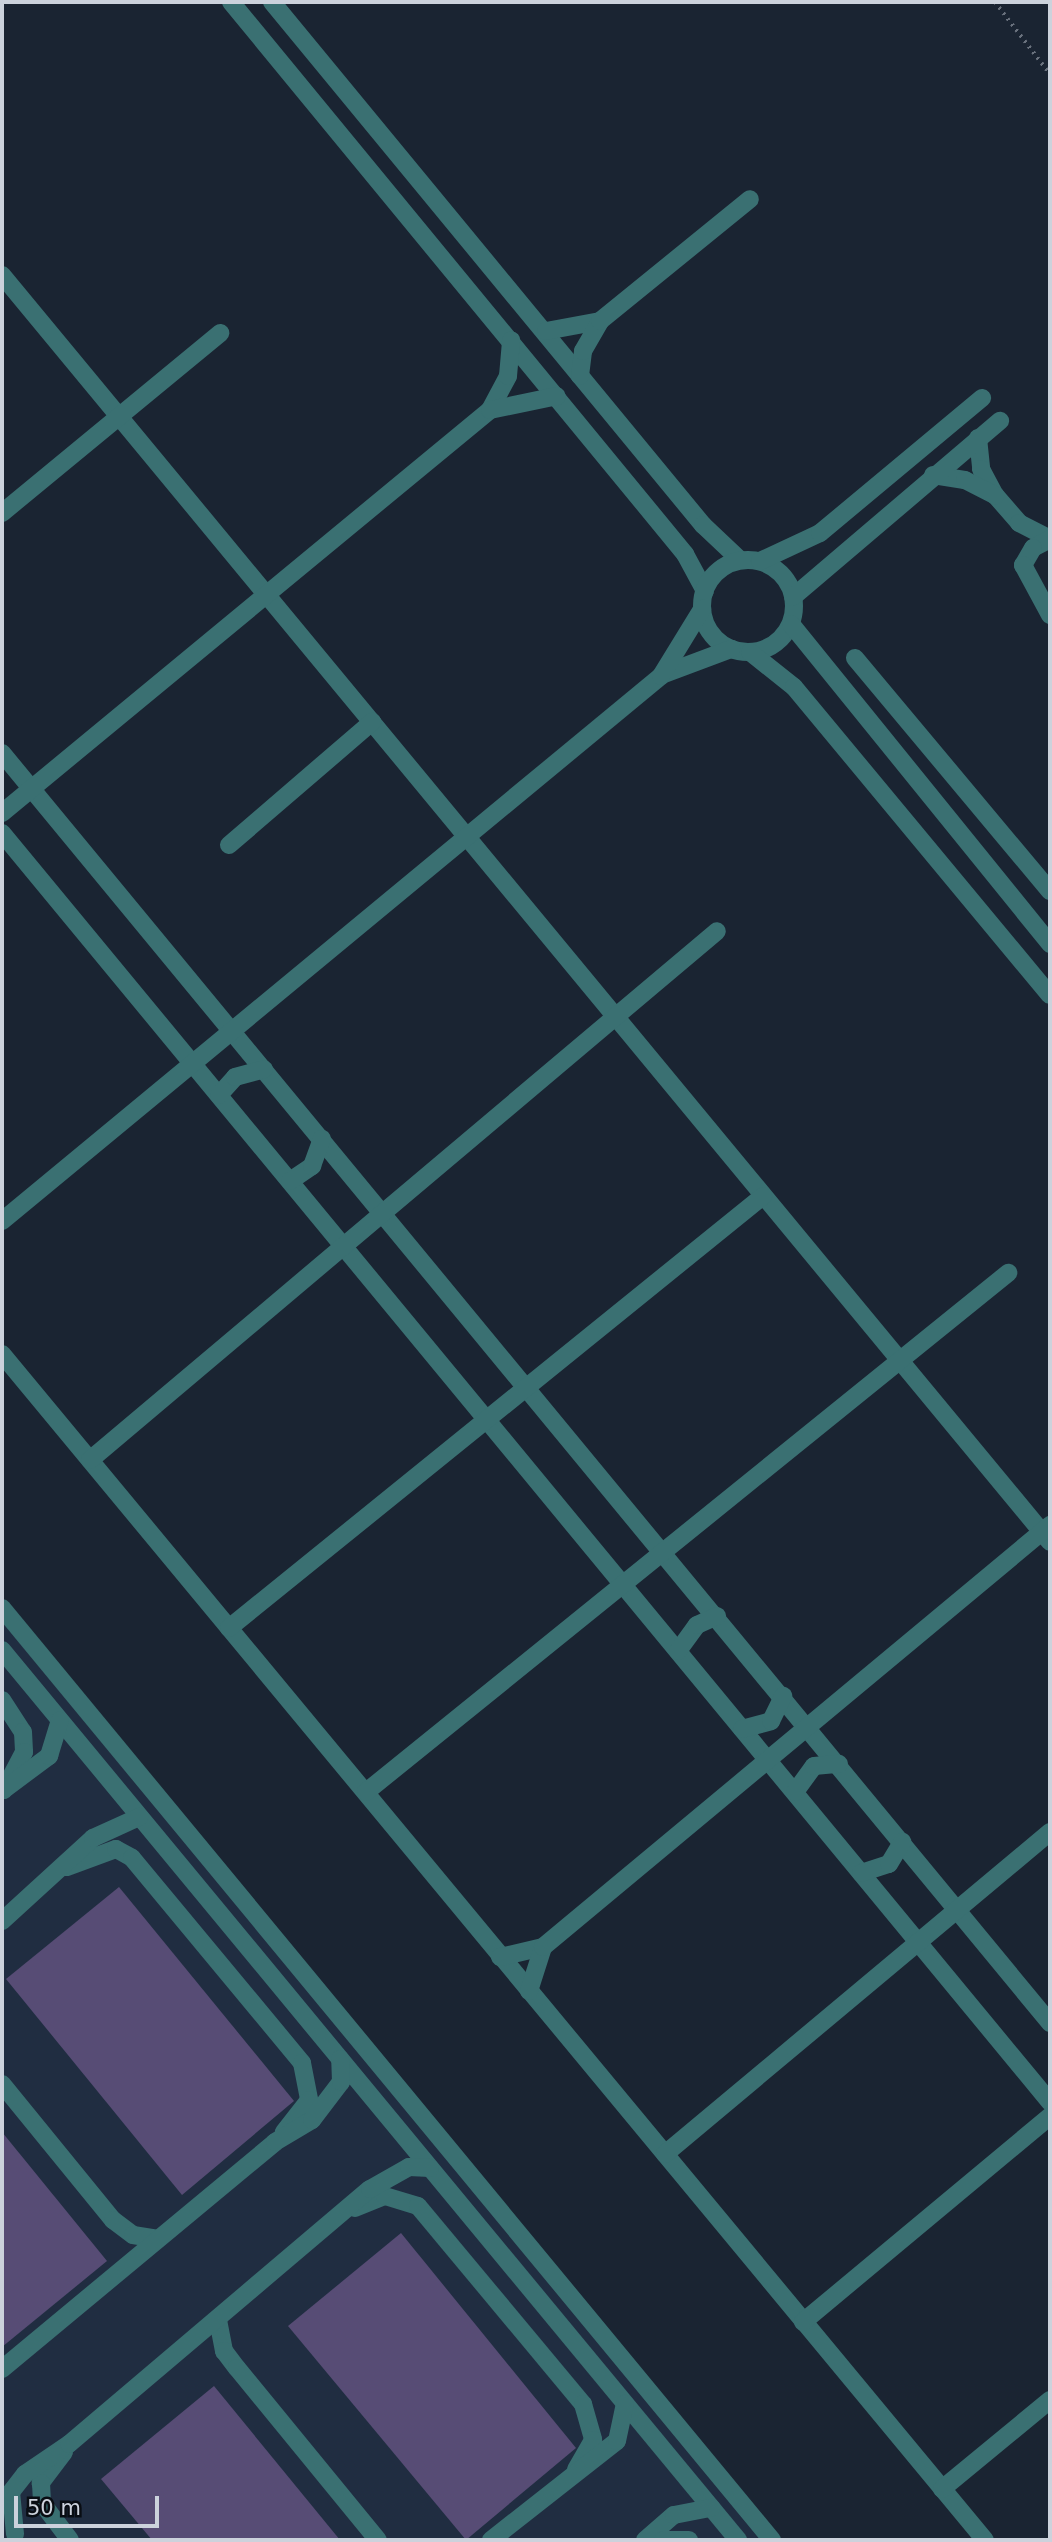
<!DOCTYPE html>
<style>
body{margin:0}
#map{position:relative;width:1052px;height:2542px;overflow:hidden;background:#1a2432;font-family:"DejaVu Sans",sans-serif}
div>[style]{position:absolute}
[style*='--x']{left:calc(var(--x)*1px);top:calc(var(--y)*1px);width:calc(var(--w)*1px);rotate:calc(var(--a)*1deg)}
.built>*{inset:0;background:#202d41}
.building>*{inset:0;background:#574c75}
.path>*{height:3.5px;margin-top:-1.75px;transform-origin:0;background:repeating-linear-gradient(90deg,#69717d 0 2px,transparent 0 7px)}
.minor>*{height:18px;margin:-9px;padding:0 9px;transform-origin:9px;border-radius:9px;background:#3a7072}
.minor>.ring{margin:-9px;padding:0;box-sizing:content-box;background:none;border:18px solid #3a7072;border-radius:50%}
span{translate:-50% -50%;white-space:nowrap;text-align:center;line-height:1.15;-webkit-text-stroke:7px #090d13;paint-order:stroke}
.frame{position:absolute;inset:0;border:4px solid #ccd2dc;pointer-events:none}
.scale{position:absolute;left:14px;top:2496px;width:145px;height:32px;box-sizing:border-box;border:4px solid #ccd2dc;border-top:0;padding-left:9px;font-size:21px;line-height:24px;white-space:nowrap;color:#ccd2dc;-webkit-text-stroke:5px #090d13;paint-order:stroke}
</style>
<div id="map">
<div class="built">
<i style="clip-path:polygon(2px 1617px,765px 2540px,2px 2540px)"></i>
</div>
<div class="building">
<i style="clip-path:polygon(119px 1887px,294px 2101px,182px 2195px,6px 1979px)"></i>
<i style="clip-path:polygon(2px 2132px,107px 2261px,2px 2347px)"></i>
<i style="clip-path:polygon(401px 2233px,576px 2448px,466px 2540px,288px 2326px)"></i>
<i style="clip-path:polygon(214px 2386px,340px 2540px,152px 2540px,101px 2479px)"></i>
</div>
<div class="path">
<i style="--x:995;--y:2;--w:91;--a:52.6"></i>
</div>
<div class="minor">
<i style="--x:231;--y:2;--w:715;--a:50.56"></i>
<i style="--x:685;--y:554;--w:42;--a:61.6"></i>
<i style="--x:272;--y:2;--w:678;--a:50.51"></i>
<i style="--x:703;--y:525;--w:51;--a:43.4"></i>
<i style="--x:2;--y:275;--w:1644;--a:50.4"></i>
<i style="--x:546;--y:331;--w:55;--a:-10.5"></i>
<i style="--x:580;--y:376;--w:25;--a:-83"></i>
<i style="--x:583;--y:351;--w:34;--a:-60"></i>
<i style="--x:600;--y:321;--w:193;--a:-39.1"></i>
<i style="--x:490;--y:410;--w:38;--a:-62"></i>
<i style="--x:508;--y:376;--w:36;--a:-85"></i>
<i style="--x:978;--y:438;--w:31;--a:84"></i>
<i style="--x:981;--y:469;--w:30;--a:62"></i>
<i style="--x:995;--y:495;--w:37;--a:49"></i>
<i style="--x:1019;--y:523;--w:35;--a:27"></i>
<i style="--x:933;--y:475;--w:32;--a:9"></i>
<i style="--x:965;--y:480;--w:34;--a:27"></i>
<i style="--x:2;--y:513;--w:283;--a:-39.5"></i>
<i style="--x:1050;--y:539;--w:19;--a:152"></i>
<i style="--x:1033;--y:548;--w:20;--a:120"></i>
<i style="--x:1023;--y:565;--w:57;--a:61.6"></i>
<i class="ring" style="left:702px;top:560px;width:74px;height:74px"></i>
<i style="--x:760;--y:561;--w:66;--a:-25"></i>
<i style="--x:820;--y:533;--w:211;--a:-39.8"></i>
<i style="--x:793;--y:597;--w:272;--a:-40.4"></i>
<i style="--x:791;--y:624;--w:412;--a:51"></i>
<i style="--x:750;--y:652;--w:56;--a:38.5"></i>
<i style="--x:794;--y:687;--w:400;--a:50.3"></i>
<i style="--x:855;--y:658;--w:304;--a:50.1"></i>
<i style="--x:664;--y:674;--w:72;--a:-20.5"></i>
<i style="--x:2;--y:753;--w:1647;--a:50.47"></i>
<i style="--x:2;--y:813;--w:633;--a:-39.55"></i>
<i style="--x:490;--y:410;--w:68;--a:-11.8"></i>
<i style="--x:2;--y:833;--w:1646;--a:50.45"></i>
<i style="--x:229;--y:845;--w:189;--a:-40.7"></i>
<i style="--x:219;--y:1095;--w:24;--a:-48"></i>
<i style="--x:235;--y:1077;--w:30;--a:-15"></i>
<i style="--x:290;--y:1181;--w:27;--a:-34"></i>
<i style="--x:312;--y:1166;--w:29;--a:-70"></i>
<i style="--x:2;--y:1221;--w:855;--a:-39.59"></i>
<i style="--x:661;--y:676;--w:79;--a:-58.5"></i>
<i style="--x:2;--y:1354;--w:1540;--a:50.35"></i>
<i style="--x:90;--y:1460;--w:820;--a:-40.15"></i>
<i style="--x:2;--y:1608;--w:1209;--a:50.44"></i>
<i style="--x:229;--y:1628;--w:687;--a:-38.97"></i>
<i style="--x:2;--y:1650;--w:1155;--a:50.41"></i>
<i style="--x:678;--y:1651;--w:32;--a:-54"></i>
<i style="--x:697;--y:1625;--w:22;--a:-24"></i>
<i style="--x:2;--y:1700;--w:38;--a:57"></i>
<i style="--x:23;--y:1732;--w:20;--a:87"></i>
<i style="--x:24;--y:1752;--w:43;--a:117.8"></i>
<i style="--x:742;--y:1729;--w:30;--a:-15"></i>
<i style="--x:771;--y:1721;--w:28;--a:-64"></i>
<i style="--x:6;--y:1788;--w:54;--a:-36.7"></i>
<i style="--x:49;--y:1756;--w:37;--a:-73"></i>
<i style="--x:366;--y:1792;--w:826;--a:-38.95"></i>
<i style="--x:795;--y:1792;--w:32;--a:-54"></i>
<i style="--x:814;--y:1766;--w:25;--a:-5"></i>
<i style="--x:67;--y:1867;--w:52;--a:-20.2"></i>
<i style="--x:116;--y:1849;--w:18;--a:29"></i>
<i style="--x:132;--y:1858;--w:266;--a:50.3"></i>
<i style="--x:302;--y:2063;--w:38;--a:79"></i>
<i style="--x:309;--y:2100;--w:41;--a:128"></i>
<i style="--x:861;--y:1873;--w:29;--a:-18"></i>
<i style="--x:889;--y:1864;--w:26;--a:-59"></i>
<i style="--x:2;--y:1921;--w:123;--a:-42.4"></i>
<i style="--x:93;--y:1838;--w:51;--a:-24.5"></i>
<i style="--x:500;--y:1957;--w:44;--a:-13.1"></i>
<i style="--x:529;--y:1991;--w:46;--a:-72.3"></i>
<i style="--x:543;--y:1947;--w:660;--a:-39.77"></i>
<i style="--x:2;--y:2084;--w:176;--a:50.8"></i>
<i style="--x:113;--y:2220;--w:25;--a:37"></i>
<i style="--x:133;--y:2235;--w:24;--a:9"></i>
<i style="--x:665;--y:2154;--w:502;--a:-39.91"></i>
<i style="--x:355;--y:2208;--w:32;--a:-22"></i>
<i style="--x:385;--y:2196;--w:34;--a:17"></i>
<i style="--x:418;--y:2206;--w:258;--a:50.2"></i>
<i style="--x:583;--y:2404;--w:37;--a:74"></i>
<i style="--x:593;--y:2440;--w:34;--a:120"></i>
<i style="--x:218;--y:2320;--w:32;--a:79"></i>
<i style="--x:224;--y:2351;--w:21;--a:53"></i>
<i style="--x:237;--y:2368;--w:222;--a:50.7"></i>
<i style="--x:803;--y:2322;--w:322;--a:-39.8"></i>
<i style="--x:2;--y:2369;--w:355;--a:-39.7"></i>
<i style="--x:275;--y:2142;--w:43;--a:-30.7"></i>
<i style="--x:312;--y:2120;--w:48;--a:-52.7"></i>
<i style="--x:341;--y:2082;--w:23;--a:-92"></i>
<i style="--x:64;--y:2452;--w:39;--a:127"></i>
<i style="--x:41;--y:2483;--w:20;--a:87"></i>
<i style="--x:42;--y:2503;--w:46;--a:52.9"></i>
<i style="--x:942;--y:2489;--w:140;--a:-39.5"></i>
<i style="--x:15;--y:2534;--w:42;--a:-95.4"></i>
<i style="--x:11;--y:2492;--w:23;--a:-52"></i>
<i style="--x:25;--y:2474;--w:53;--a:-34.3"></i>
<i style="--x:69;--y:2444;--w:394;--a:-40.3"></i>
<i style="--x:370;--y:2189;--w:45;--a:-29.4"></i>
<i style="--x:409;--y:2167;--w:21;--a:3"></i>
<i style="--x:491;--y:2540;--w:160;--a:-38.2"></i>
<i style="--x:617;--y:2441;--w:38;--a:-78"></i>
<i style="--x:645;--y:2540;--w:38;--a:-41"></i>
<i style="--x:674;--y:2515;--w:38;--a:-11"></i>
<i style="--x:663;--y:2540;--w:26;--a:0"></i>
</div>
<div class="frame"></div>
<div class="scale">50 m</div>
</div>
